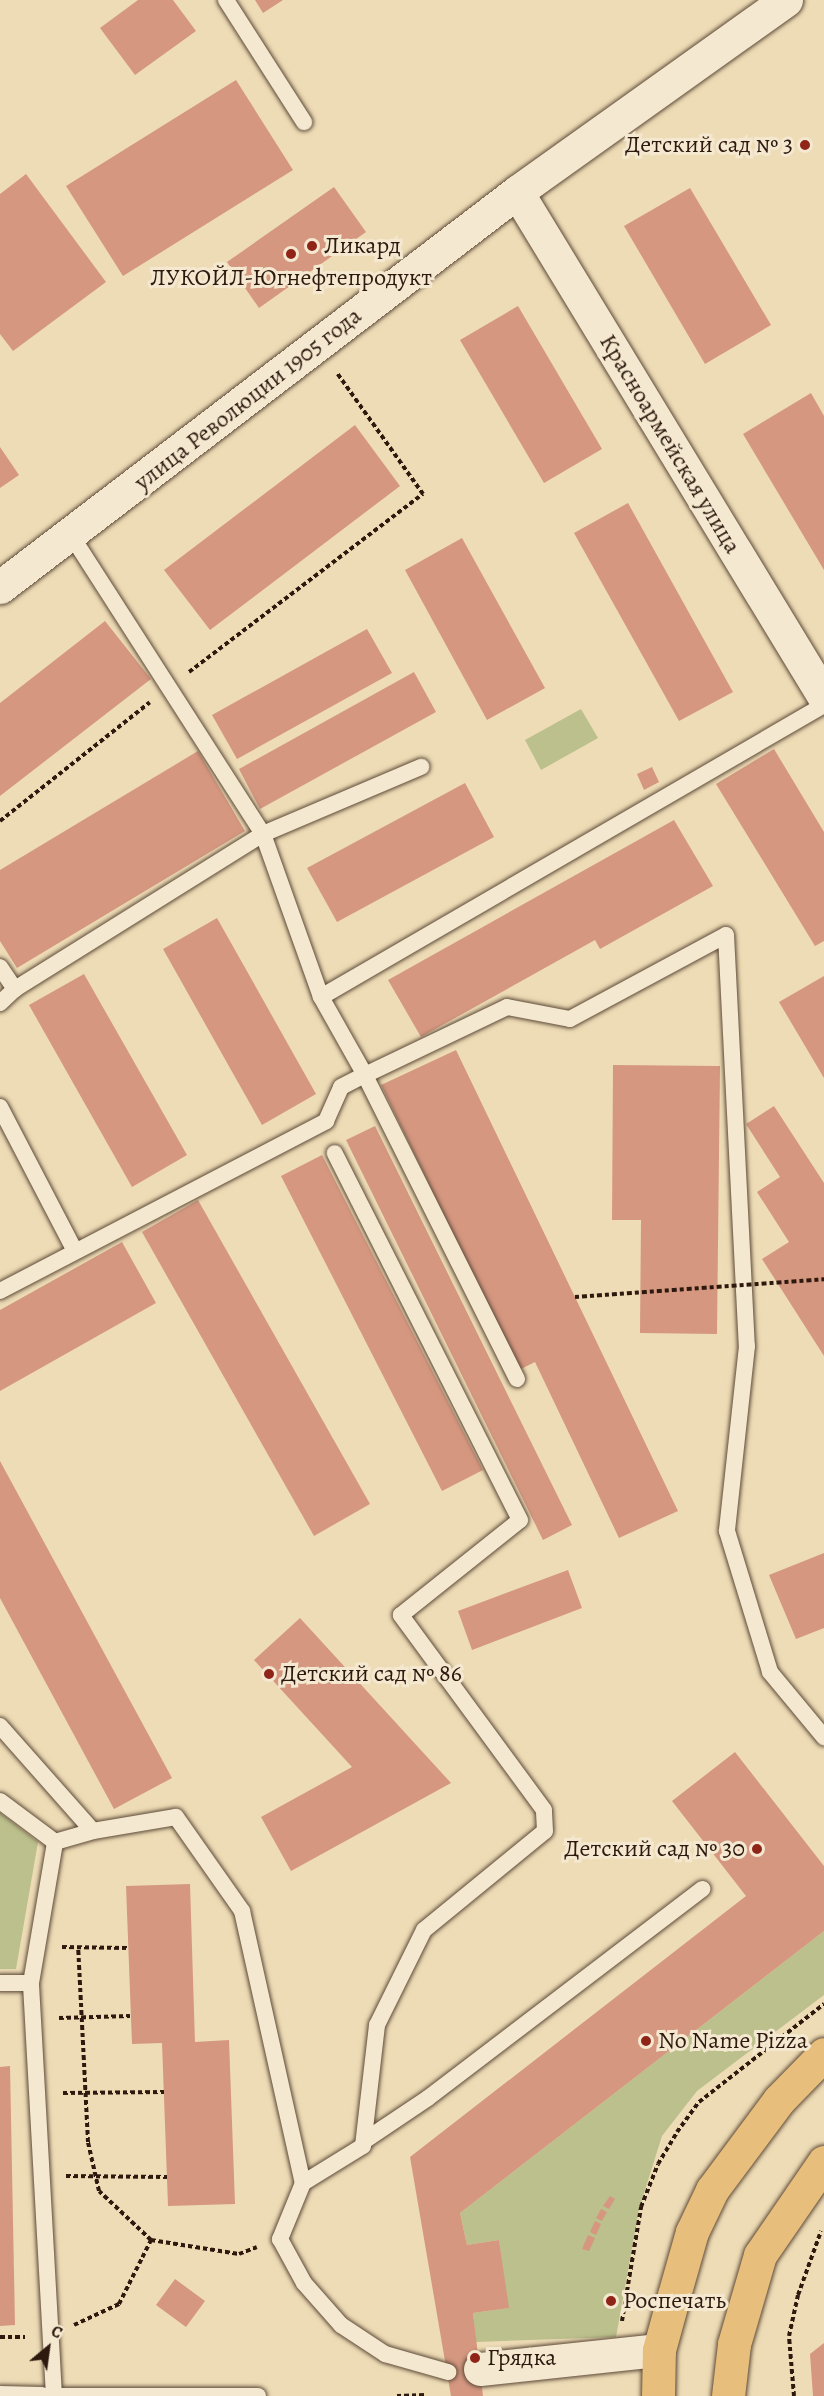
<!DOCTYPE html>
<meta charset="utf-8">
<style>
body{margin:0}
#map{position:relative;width:824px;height:2396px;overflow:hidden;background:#eedcb6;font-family:Alegreya,serif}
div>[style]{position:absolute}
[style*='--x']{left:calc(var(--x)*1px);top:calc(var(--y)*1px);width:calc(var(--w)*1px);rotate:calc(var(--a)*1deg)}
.green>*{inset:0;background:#bbc08c}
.building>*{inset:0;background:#d59780}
.path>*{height:4px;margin-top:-2px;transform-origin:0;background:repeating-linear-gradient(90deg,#2d190e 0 4.5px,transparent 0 7.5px)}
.roads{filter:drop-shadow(0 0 2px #5d4a38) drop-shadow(0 0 2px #5d4a38)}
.service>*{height:16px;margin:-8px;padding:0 8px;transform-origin:8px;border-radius:8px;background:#f4e8d0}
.minor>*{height:33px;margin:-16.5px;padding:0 16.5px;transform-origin:16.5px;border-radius:16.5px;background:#f4e8d0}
.tertiary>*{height:33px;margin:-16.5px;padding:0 16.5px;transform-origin:16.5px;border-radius:16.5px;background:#f4e8d0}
.primary>*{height:33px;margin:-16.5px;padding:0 16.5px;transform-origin:16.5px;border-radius:16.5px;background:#e7be7b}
.path-bridge>*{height:4px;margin-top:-2px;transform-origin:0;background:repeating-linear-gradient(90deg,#2d190e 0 4.5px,transparent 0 7.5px)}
.dots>*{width:16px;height:16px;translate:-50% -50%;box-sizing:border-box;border:3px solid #f4e8d0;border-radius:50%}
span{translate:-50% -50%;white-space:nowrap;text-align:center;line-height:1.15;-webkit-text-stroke:6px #f4e8d0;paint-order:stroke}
.poi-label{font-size:24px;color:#2d190e}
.right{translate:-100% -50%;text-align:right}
.left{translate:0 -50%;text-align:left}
.street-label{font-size:24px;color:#2d190e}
.north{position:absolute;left:18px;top:2318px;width:60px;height:60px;-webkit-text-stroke:4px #f4e8d0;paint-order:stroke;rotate:29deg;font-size:16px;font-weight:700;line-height:24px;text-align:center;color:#2d190e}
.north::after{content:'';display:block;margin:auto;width:21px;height:27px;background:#2d190e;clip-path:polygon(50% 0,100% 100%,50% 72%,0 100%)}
</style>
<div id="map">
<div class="green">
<i style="clip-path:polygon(581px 709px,598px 738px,541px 770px,525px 740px)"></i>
<i style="clip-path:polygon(0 1813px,38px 1842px,16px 1969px,0 1969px)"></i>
<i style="clip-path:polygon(824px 1931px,824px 1995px,697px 2091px,662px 2136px,639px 2209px,616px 2337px,476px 2342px,473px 2313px,508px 2308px,499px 2240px,467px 2245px,460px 2213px)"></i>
</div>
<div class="building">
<i style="clip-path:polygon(138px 0,173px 0,196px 31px,135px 75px,100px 28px)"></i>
<i style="clip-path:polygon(255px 0,283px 0,263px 13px)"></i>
<i style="clip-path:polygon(236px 80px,293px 170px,123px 276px,66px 186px)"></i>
<i style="clip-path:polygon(26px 174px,106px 282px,13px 351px,0 334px,0 194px)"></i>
<i style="clip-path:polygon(334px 187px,366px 232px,259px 308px,227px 262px)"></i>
<i style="clip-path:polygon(690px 188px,771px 325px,705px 364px,624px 226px)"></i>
<i style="clip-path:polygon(518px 306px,602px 449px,544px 483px,460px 340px)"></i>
<i style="clip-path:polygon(811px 393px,824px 416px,824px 570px,743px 434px)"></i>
<i style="clip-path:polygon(355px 425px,400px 486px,210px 630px,164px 570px)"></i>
<i style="clip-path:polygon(0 447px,19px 475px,0 488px)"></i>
<i style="clip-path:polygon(628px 503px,733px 692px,679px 721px,574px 533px)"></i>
<i style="clip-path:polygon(462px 538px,545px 688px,487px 720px,405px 570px)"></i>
<i style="clip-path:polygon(105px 621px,151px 679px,0 796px,0 703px)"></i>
<i style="clip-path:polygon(367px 629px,392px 673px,237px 759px,212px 715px)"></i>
<i style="clip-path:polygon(414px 672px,436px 712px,260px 809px,239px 769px)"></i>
<i style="clip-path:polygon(774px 749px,824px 832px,824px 941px,815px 946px,716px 784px)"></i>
<i style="clip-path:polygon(198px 751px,245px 831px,17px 968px,0 941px,0 870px)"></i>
<i style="clip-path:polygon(652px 767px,659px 782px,644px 790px,637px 774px)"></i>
<i style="clip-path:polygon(465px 783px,494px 837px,337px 922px,307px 868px)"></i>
<i style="clip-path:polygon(674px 820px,713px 886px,600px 949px,595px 940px,421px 1037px,388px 980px)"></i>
<i style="clip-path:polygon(217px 918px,316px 1094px,262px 1125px,163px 949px)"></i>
<i style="clip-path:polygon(84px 974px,187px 1155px,132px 1187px,29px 1005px)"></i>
<i style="clip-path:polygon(824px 976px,824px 1078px,779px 1002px)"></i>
<i style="clip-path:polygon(456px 1050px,678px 1511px,619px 1538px,535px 1362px,519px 1370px,381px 1085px)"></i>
<i style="clip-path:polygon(613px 1065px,720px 1066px,717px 1334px,640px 1333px,641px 1220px,612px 1220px)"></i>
<i style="clip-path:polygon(774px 1106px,824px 1183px,824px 1356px,762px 1259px,789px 1242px,757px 1192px,780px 1177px,746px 1124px)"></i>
<i style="clip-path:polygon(375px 1126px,572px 1525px,543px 1540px,346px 1140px)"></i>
<i style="clip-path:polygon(322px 1155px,483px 1470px,442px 1491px,281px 1176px)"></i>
<i style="clip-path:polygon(198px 1200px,370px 1504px,314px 1536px,142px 1232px)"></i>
<i style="clip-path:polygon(122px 1242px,156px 1303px,0 1391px,0 1310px)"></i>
<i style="clip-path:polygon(0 1461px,172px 1778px,114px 1809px,0 1598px)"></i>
<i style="clip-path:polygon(824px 1553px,824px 1628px,796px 1639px,769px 1575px)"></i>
<i style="clip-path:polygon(568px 1570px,582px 1608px,472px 1650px,458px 1611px)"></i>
<i style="clip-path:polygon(300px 1618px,451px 1783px,291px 1871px,261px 1817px,352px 1767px,254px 1660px)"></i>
<i style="clip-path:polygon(735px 1752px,824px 1866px,824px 1931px,460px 2213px,467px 2245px,499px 2240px,509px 2308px,473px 2313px,483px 2396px,451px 2396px,410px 2157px,746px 1896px,672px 1801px)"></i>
<i style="clip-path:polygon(190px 1884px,195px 2042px,229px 2040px,235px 2204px,168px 2206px,162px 2043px,132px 2044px,126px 1886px)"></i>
<i style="clip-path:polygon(10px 2066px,15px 2325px,0 2326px,0 2067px)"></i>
<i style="clip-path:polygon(610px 2196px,615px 2199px,609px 2209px,603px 2206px)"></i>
<i style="clip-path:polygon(601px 2209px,607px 2212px,602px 2221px,596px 2218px)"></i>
<i style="clip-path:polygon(595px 2221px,601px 2224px,596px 2235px,590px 2232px)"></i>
<i style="clip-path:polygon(588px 2235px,595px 2238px,589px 2251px,582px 2249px)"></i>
<i style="clip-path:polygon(175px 2279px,205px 2301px,186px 2327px,156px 2305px)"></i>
<i style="clip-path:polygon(608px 2295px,615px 2295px,613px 2307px,607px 2306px)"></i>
<i style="clip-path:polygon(824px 2343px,824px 2396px,813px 2396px,810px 2354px)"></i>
</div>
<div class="path">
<i style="--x:189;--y:672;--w:294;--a:-37.3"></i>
<i style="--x:423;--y:494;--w:148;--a:-125.4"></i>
<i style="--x:0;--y:821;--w:191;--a:-38.4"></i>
<i style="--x:62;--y:1947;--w:65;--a:0.9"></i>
<i style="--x:59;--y:2018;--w:71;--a:-1.6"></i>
<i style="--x:63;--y:2093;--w:101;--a:-0.6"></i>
<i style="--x:66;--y:2176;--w:101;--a:0.6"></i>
<i style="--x:151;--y:2240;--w:89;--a:9"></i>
<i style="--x:239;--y:2254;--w:19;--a:-21"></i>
<i style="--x:622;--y:2321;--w:116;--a:-80.5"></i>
<i style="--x:641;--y:2207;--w:46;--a:-68.4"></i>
<i style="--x:658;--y:2164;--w:37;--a:-59"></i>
<i style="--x:677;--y:2132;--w:37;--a:-54"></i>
<i style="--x:699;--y:2102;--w:159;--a:-38.1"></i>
<i style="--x:74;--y:2325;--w:50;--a:-25"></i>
<i style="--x:119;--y:2304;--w:72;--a:-63.4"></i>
<i style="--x:151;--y:2240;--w:71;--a:-136.7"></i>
<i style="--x:99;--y:2191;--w:50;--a:-102.7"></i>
<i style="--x:88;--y:2142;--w:195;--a:-92.9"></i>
<i style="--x:0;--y:2337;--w:25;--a:0"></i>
<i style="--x:397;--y:2396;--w:29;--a:-2"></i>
<i style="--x:794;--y:2396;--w:60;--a:-94.8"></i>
<i style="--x:789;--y:2336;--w:42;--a:-77.6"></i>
<i style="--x:798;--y:2295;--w:68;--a:-70.2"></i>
</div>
<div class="roads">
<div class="service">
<i style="--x:226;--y:0;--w:145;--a:57.4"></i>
<i style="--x:71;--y:535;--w:355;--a:57.3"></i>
<i style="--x:263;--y:834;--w:173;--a:70.4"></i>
<i style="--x:321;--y:997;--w:582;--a:-30.14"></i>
<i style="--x:0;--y:967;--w:27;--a:56"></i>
<i style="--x:15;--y:989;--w:21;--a:137"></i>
<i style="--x:15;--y:989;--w:292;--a:-32"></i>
<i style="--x:263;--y:834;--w:172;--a:-23"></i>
<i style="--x:0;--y:1107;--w:162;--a:62.5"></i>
<i style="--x:0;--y:1291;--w:368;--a:-27.5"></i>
<i style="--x:326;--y:1121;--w:37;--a:-66"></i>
<i style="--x:341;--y:1087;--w:27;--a:-27"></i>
<i style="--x:365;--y:1075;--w:90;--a:-119.4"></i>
<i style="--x:517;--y:1379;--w:340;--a:-116.6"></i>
<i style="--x:365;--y:1075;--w:157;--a:-25.6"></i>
<i style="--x:507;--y:1007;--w:64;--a:10.8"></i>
<i style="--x:570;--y:1019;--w:177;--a:-28.3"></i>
<i style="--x:726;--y:935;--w:412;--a:87.1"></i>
<i style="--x:747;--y:1346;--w:186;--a:96.2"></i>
<i style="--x:727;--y:1531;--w:147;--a:73"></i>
<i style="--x:770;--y:1672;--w:85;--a:50.3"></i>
<i style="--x:0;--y:1726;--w:140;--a:48.5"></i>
<i style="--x:0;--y:1801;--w:69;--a:36.7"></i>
<i style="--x:55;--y:1842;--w:40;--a:-16"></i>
<i style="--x:93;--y:1831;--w:84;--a:-9.6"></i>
<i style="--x:176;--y:1817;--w:115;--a:54.9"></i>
<i style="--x:242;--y:1911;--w:279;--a:77.4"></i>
<i style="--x:303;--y:2183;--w:61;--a:112.3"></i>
<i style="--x:280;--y:2239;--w:50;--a:61.4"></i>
<i style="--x:304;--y:2283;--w:56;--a:48.6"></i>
<i style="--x:341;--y:2325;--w:53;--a:33.4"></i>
<i style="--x:385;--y:2354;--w:66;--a:15.9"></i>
<i style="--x:0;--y:1983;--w:31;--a:0"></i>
<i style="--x:364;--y:2141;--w:77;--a:-33.9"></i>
<i style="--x:428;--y:2098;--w:345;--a:-37.3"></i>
<i style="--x:303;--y:2183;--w:70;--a:-31.7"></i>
<i style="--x:363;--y:2146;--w:122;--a:-83.4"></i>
<i style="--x:377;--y:2025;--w:106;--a:-63.7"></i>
<i style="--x:424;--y:1930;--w:156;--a:-39.3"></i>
<i style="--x:545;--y:1831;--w:21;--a:-93"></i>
<i style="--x:544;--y:1810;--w:242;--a:-126.3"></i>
<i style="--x:401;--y:1615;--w:152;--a:-38.6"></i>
<i style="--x:520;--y:1520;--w:411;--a:-116.8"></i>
<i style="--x:0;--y:2394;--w:42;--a:1.4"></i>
<i style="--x:42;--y:2396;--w:12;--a:0"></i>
<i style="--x:54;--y:2396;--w:414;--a:-93.2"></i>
<i style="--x:31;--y:1983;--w:143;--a:-80.3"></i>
<i style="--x:54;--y:2396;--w:204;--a:0"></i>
</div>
<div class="minor">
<i style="--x:0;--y:587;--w:651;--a:-37.38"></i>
<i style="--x:480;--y:2369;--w:180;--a:-6.1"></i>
</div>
<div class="tertiary">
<i style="--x:786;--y:0;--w:330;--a:144.5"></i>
<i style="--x:517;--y:192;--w:591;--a:58.7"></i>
</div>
<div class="primary">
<i style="--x:658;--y:2396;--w:46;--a:-88.8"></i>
<i style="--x:659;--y:2350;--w:57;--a:-74.7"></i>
<i style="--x:674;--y:2295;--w:66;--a:-74.1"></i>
<i style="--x:692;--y:2232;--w:47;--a:-64.5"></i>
<i style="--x:712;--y:2190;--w:112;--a:-53.3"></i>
<i style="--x:779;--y:2100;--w:64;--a:-45.6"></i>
<i style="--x:728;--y:2396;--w:52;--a:-83.4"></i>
<i style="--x:734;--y:2344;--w:93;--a:-73.7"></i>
<i style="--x:760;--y:2255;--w:113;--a:-55.5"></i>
</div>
</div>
<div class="path-bridge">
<i style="--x:575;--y:1297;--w:250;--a:-4.1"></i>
</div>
<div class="dots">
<i style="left:805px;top:145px;background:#8f2418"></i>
<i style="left:312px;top:246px;background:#8f2418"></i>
<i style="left:291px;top:254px;background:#8f2418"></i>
<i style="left:269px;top:1674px;background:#8f2418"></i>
<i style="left:757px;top:1849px;background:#8f2418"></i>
<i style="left:646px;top:2041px;background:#8f2418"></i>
<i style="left:611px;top:2301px;background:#8f2418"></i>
<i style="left:475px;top:2358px;background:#8f2418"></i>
</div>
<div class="poi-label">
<span class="right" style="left:793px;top:145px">Детский сад № 3</span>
<span class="left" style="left:324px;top:246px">Ликард</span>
<span style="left:291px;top:278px">ЛУКОЙЛ-Югнефтепродукт</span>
<span class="left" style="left:281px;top:1674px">Детский сад № 86</span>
<span class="right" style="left:745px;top:1849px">Детский сад № 30</span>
<span class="left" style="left:658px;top:2041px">No Name Pizza</span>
<span class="left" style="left:623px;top:2301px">Роспечать</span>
<span class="left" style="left:487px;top:2358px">Грядка</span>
</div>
<div class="street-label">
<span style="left:248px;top:399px;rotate:-38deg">улица Революции 1905 года</span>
<span style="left:670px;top:444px;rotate:59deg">Красноармейская улица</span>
</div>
<div class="north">С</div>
</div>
